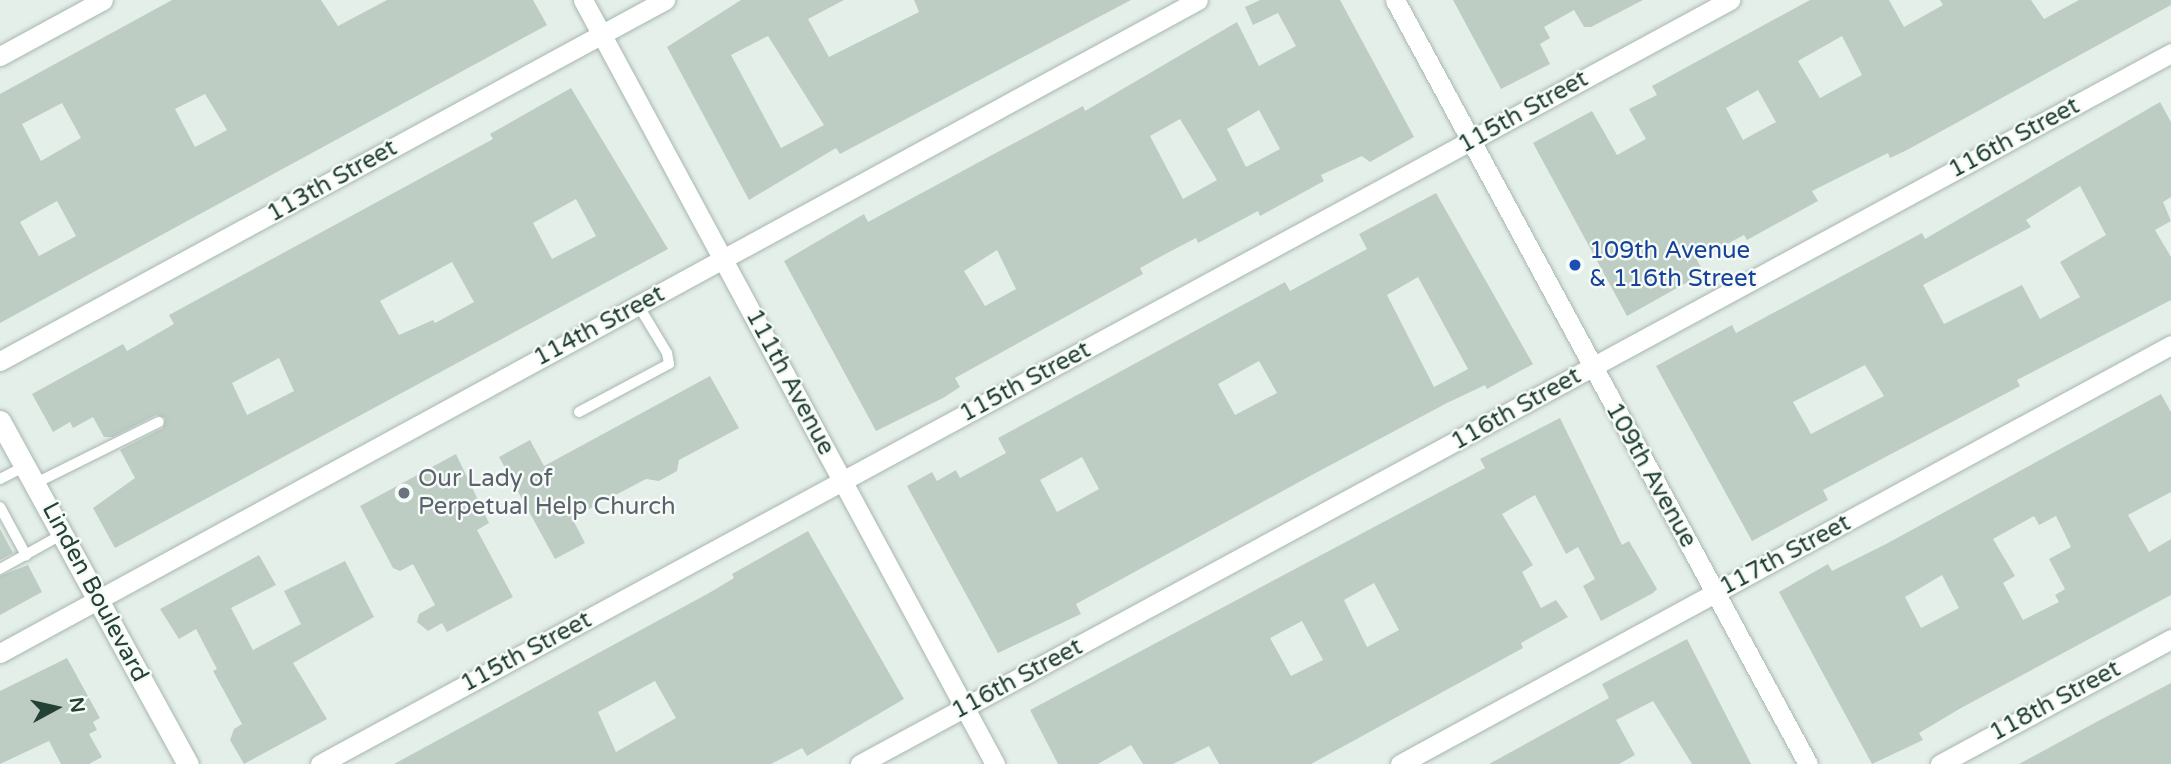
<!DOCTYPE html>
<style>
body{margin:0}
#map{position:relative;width:2171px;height:764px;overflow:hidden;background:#e5efe9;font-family:"Varela Round",sans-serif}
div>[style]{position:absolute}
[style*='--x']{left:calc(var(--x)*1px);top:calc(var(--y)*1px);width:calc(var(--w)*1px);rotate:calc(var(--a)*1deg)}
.building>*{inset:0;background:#bdcdc4}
.roads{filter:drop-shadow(0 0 2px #a7b7af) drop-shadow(0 0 2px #a7b7af)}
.lane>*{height:10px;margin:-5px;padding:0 5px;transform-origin:5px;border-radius:5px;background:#fff}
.street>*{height:19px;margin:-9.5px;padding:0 9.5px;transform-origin:9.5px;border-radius:9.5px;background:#fff}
.secondary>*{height:21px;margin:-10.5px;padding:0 10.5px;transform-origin:10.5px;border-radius:10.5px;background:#fff}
.dots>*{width:19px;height:19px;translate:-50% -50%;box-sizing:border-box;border:4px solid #f6fbf8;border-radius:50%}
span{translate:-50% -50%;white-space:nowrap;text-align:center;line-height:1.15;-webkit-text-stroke:5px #f6fbf8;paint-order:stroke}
.street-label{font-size:24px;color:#244135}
.transit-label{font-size:24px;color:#164399}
.left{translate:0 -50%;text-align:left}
.worship-label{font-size:24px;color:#5b616d}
.north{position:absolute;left:21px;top:673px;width:70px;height:70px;-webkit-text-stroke:5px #f6fbf8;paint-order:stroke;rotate:82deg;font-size:19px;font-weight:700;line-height:28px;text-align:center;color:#244135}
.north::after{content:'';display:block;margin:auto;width:24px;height:32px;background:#244135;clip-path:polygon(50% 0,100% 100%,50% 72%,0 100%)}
</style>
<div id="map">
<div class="building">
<i style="clip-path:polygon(evenodd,172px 0,321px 0,338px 26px,387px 0,533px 0,547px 25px,0 323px,0 94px,172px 0,205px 94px,227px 130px,195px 147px,175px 109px,205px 94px,172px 0,62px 103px,81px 138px,41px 161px,22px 124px,62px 103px,172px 0,57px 201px,76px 236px,39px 256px,20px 222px,57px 201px)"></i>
<i style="clip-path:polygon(evenodd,741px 0,844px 0,808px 19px,829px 57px,919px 12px,914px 0,1131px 0,840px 154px,836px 148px,749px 200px,667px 47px,741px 0,768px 36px,824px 125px,781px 148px,731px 55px,768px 36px)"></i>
<i style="clip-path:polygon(evenodd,1260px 0,1340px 0,1414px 137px,1370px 162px,1362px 156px,1321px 175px,1324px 181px,1260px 216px,1258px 211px,1198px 243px,1196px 238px,1171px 251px,1140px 268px,1143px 274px,955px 378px,960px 387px,943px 398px,876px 431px,784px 261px,864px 214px,868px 222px,1083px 106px,1085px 111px,1237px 22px,1259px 66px,1296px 46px,1278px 13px,1253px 25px,1245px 7px,1260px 0,1259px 110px,1280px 149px,1246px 167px,1227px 129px,1259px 110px,1260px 0,1180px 119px,1217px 180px,1183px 199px,1150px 136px,1180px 119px,1260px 0,997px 250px,1016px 289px,985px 306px,964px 271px,997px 250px)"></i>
<i style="clip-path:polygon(1453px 0,1643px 0,1591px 27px,1584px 27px,1574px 10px,1544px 27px,1550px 38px,1540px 44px,1550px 64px,1501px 89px)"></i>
<i style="clip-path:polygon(evenodd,1810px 0,1889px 0,1904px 27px,1943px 5px,1940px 0,2031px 0,2044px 19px,2079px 0,2171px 0,2171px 5px,1907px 150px,1890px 158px,1888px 153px,1812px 191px,1818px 201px,1747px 240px,1744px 235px,1697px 260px,1704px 273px,1627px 316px,1533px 143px,1592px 111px,1617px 155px,1646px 139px,1629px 109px,1657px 95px,1652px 86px,1810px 0,1842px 36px,1862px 75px,1820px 98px,1798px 61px,1842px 36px,1810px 0,1758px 90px,1776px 122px,1743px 140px,1726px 108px,1758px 90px)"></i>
<i style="clip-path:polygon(evenodd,571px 88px,668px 249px,115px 548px,93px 508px,135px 478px,120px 450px,163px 428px,165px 418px,156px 415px,113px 437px,104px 437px,93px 417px,73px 428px,70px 422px,53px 432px,32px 394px,123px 344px,127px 351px,174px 324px,169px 315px,493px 139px,490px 134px,571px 88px,576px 199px,596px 236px,552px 259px,533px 223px,576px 199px,571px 88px,452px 262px,474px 302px,435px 323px,433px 320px,399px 335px,380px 301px,452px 262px,571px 88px,279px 358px,294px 391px,247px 415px,232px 383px,279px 358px)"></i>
<i style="clip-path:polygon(evenodd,2160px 102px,2171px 122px,2171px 197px,2163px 202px,2171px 221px,2155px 230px,2171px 257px,2171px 300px,2017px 380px,2020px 386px,1823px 490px,1828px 500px,1752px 541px,1656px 366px,1732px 325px,1736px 333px,1922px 233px,1925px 239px,2160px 102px,2080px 186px,2106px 235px,2060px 262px,2080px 297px,2040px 319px,2022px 285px,1944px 324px,1923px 285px,2031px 227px,2026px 220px,2080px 186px,2160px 102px,1865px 365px,1884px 396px,1811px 434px,1793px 402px,1865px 365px)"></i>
<i style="clip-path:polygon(evenodd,1436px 193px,1533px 364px,1487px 389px,1485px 385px,1447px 403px,1310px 476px,1076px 604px,1081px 614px,998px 653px,907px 486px,932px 472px,937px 481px,956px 470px,960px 478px,1006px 453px,998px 438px,1285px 282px,1290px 291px,1367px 249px,1359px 234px,1436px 193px,1418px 277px,1468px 369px,1434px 387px,1387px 295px,1418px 277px,1436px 193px,1259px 361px,1277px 393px,1235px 415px,1218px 384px,1259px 361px,1436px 193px,1082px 457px,1099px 489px,1057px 512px,1040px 480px,1082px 457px)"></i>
<i style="clip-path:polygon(710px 376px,739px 428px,679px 460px,677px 471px,659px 481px,646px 479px,572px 518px,585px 543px,555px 559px,499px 457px,530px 440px,544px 466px)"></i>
<i style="clip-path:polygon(evenodd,2161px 394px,2171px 412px,2171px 492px,2128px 515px,2149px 552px,2171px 539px,2171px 595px,1961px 708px,1919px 733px,1923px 740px,1872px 764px,1779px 592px,1828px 564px,1832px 571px,1886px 544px,2161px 394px,2034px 516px,2039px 525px,2056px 516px,2071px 547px,2049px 559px,2065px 589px,2055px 595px,2059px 602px,2023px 620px,2003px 583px,2015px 576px,1993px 539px,2034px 516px,2161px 394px,1942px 575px,1959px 608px,1921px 628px,1905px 597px,1942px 575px)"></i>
<i style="clip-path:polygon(evenodd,1560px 418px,1622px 545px,1629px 541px,1657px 589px,1653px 593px,1601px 621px,1583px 586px,1595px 579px,1578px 547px,1566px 554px,1535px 495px,1502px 514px,1533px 565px,1522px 572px,1541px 608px,1556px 600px,1568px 617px,1521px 643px,1523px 648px,1311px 764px,1219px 764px,1209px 746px,1173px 764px,1143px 764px,1131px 745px,1098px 764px,1058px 764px,1030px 710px,1485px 468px,1480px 459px,1560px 418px,1374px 583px,1399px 630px,1367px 647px,1344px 600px,1374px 583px,1560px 418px,1302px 621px,1323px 660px,1291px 676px,1270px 638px,1302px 621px)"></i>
<i style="clip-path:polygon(456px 454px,489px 523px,477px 530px,513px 597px,447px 632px,442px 623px,428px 631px,417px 622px,419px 614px,435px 605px,413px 564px,400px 571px,393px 568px,360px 506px)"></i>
<i style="clip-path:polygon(0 529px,13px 553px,0 560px)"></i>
<i style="clip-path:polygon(evenodd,808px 531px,904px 699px,807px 756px,802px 748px,771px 764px,394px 764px,709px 593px,734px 578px,732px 574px,808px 531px,655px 681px,676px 718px,616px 752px,598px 712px,655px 681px)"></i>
<i style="clip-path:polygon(259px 555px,276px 585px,231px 608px,253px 650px,301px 624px,284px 591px,345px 561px,374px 617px,293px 663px,327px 719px,244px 764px,230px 740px,234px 729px,242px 724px,213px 671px,217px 669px,196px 629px,179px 639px,160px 609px)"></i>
<i style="clip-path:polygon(28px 565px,42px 592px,0 615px,0 576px)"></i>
<i style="clip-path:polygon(1687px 639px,1751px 764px,1692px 764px,1653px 701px,1616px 720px,1635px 755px,1619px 764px,1489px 764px,1609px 698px,1602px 684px)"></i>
<i style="clip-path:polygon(67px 658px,100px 718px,93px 722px,97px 730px,89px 734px,102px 757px,89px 764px,61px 764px,49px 741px,0 764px,0 691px)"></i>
<i style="clip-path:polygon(2171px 683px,2171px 764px,2019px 764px,2100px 720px)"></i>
</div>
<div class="roads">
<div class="lane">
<i style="--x:579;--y:412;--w:102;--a:-28.1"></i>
<i style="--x:669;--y:364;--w:11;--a:-100"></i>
<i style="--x:667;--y:353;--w:56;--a:-121.1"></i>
<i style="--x:0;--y:479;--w:27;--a:-27"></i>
<i style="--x:36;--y:483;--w:137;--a:-26.4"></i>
<i style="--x:0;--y:507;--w:55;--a:61.6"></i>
<i style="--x:0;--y:569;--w:72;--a:-29.1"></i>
</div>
<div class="street">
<i style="--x:583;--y:0;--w:868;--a:61.66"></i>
<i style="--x:1395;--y:0;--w:868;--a:61.61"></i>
<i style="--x:0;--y:56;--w:117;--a:-28.5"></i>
<i style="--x:0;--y:361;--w:757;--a:-28.5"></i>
<i style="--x:0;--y:653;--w:1364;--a:-28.59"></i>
<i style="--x:320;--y:764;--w:1604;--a:-28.45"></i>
<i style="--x:860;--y:764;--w:1491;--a:-28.47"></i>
<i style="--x:1400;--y:764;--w:877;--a:-28.52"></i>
<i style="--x:1940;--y:764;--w:263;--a:-28.4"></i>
</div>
<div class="secondary">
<i style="--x:0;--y:421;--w:391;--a:61.3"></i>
</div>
</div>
<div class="dots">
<i style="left:1575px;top:265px;background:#1a4fb4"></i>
<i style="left:404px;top:493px;background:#6b7280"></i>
</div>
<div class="street-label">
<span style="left:1523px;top:112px;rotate:-29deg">115th Street</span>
<span style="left:2014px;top:138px;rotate:-28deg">116th Street</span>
<span style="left:332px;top:181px;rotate:-29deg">113th Street</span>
<span style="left:599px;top:326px;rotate:-28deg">114th Street</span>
<span style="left:790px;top:382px;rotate:62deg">111th Avenue</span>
<span style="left:1025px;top:382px;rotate:-28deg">115th Street</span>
<span style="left:1516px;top:409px;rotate:-29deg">116th Street</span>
<span style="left:1651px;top:475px;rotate:61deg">109th Avenue</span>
<span style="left:1785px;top:555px;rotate:-28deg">117th Street</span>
<span style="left:95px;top:592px;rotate:62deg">Linden Boulevard</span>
<span style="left:526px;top:652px;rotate:-28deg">115th Street</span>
<span style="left:1017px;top:679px;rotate:-28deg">116th Street</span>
<span style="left:2055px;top:701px;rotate:-28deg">118th Street</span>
</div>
<div class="transit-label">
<span class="left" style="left:1589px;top:265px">109th Avenue<br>&amp; 116th Street</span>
</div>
<div class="worship-label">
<span class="left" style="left:418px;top:493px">Our Lady of<br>Perpetual Help Church</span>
</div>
<div class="north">N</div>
</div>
